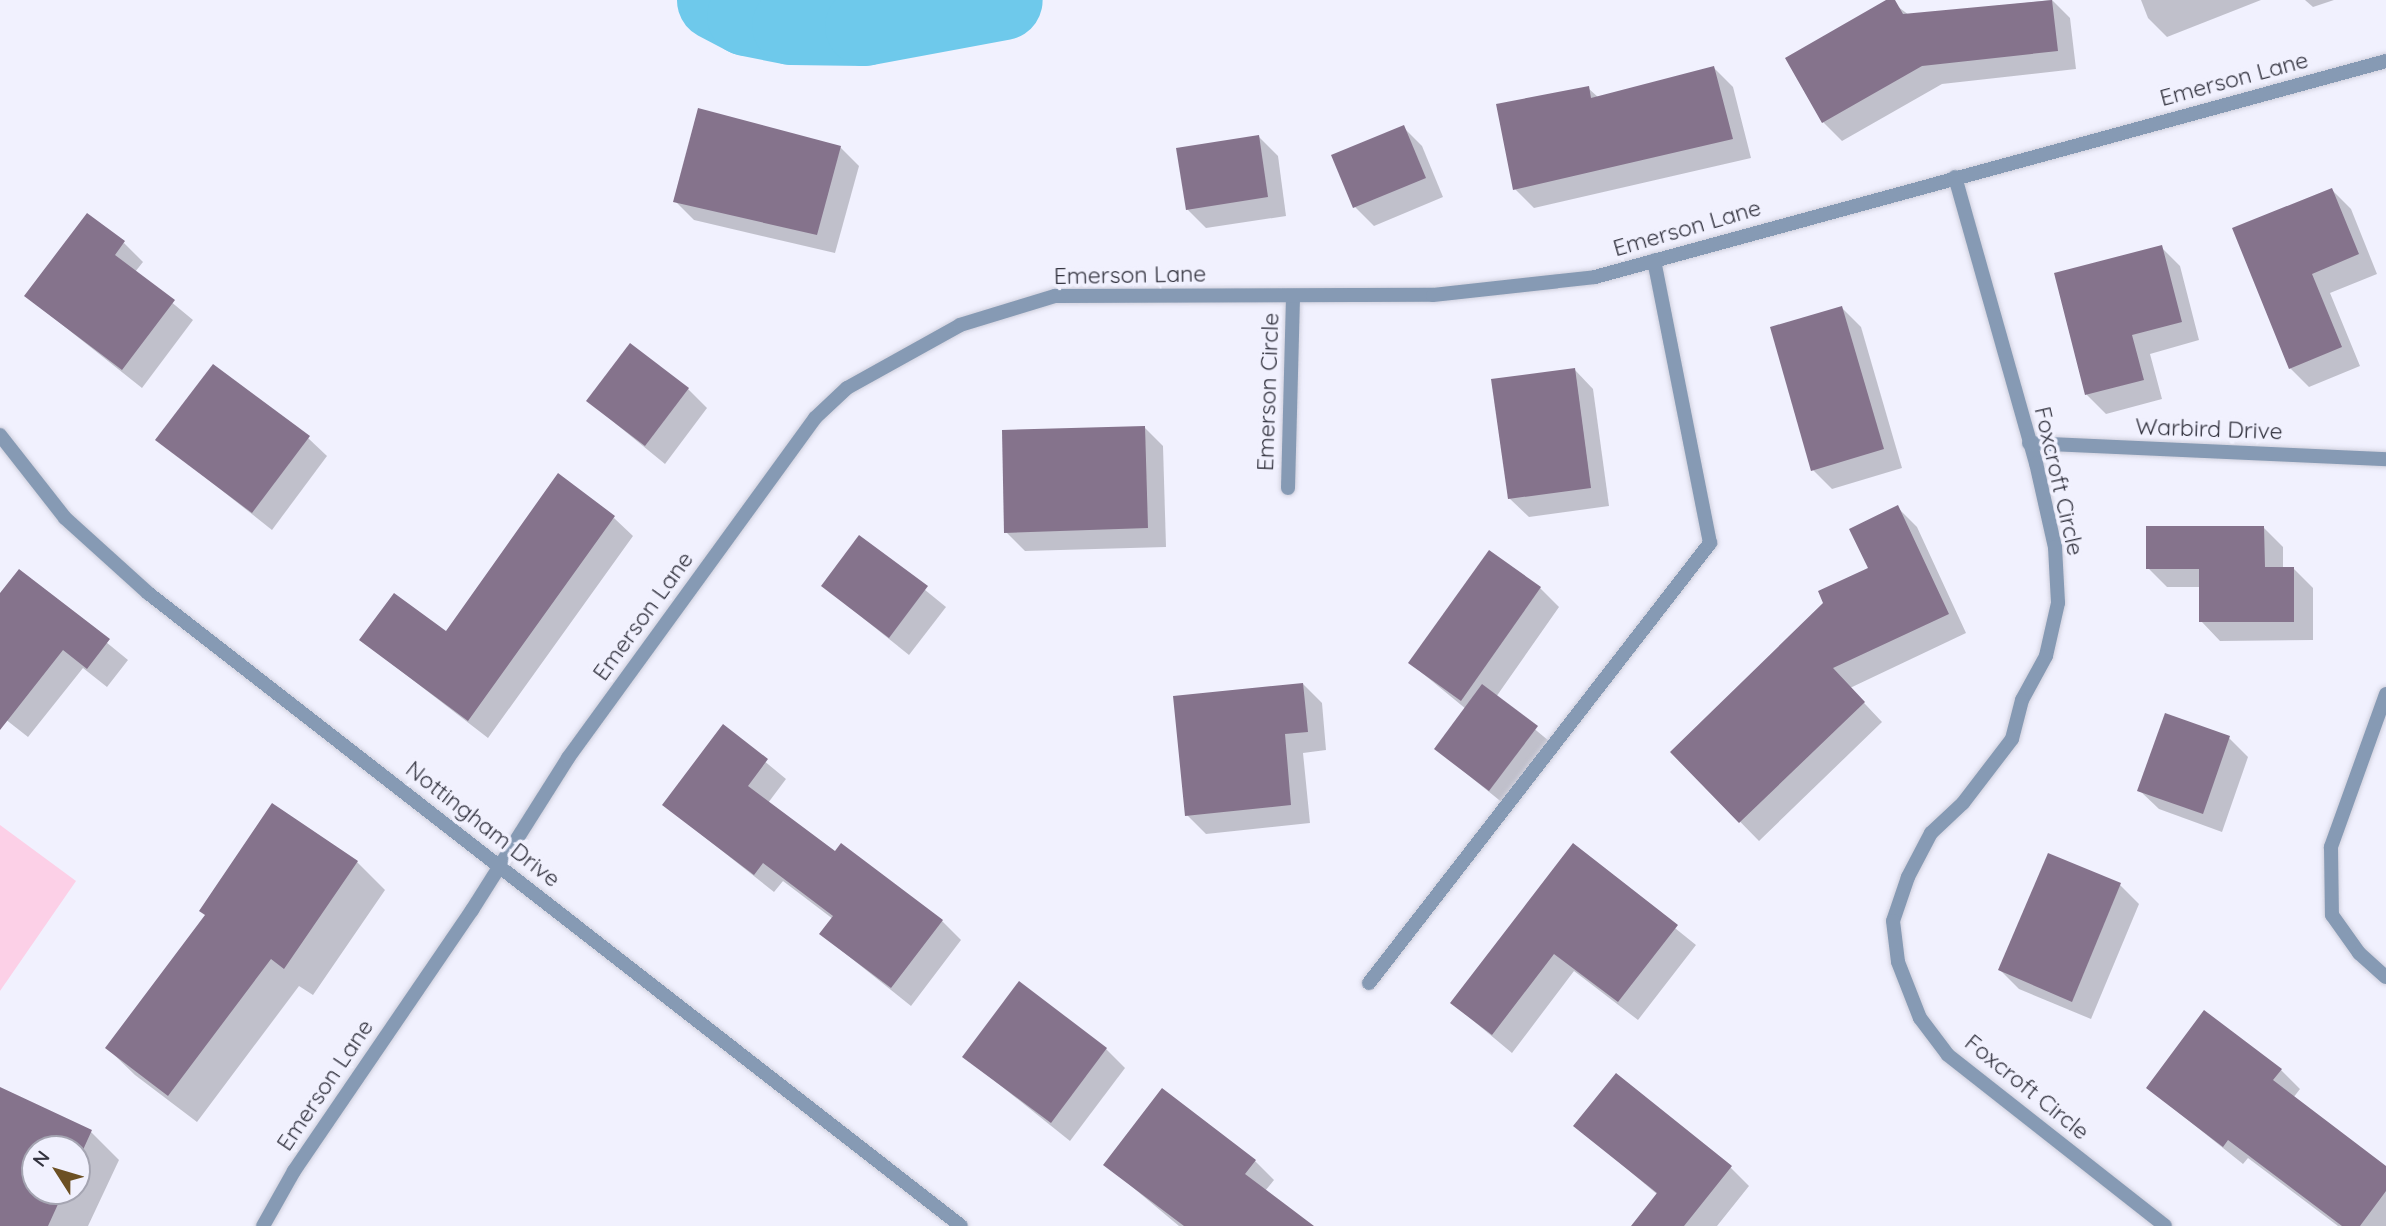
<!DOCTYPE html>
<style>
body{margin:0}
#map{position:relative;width:2386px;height:1226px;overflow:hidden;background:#f1f1fe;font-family:Quicksand,sans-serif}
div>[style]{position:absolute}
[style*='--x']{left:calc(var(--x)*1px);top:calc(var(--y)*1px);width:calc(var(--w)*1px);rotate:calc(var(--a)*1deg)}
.green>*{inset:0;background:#fcd0e7}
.shadow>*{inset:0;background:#0003}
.river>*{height:79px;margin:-39.5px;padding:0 39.5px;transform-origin:39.5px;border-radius:39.5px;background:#6ec9eb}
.building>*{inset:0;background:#85738c}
.roads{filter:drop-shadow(0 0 2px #cfcfdc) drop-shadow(0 0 2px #cfcfdc)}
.service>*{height:14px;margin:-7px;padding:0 7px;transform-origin:7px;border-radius:7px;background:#869ab4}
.minor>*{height:14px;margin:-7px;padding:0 7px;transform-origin:7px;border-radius:7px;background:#869ab4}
.tertiary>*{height:14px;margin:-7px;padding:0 7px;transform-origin:7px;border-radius:7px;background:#869ab4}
span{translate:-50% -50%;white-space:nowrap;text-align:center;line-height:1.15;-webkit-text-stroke:7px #f1f1fe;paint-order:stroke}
.street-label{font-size:23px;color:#33333f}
.north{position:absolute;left:21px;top:1135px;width:70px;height:70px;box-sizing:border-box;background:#f1f1fe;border:2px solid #a5a5b2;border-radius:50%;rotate:307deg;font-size:19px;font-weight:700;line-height:28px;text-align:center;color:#33333f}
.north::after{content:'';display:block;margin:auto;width:24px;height:32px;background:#6c5023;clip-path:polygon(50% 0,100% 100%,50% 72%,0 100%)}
</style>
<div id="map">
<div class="green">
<i style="clip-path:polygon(0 825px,76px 881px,0 991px)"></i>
</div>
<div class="shadow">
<i style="clip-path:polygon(1889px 0,1909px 15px,2052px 0,2070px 18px,2076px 69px,1942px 84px,1842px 141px,1823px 122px)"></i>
<i style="clip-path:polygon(2141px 0,2261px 0,2167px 37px,2148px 18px)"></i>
<i style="clip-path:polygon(2305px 0,2334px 0,2313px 7px)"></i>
<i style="clip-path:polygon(1714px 68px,1733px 87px,1751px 158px,1534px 208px,1515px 189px,1588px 88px,1599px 98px)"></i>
<i style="clip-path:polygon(1403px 127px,1422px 146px,1443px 197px,1374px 226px,1355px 207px)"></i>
<i style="clip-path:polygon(1259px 137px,1278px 156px,1286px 216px,1206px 228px,1187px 209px)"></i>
<i style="clip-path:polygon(840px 147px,859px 166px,835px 253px,694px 220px,675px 201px)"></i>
<i style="clip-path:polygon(2332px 190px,2351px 209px,2377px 274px,2330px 293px,2360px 366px,2309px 387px,2290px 368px,2235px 229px)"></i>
<i style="clip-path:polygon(124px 243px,143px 262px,135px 272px,193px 320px,142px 388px,26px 296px)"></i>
<i style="clip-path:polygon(2161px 247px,2180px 266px,2199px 340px,2150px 354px,2162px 399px,2106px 414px,2087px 395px,2056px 275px)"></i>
<i style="clip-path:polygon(1842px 308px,1861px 327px,1902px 468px,1832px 489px,1813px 470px)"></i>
<i style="clip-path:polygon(1574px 369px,1593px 389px,1609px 506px,1529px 517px,1509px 498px)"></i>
<i style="clip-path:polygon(688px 389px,707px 408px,665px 464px,588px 401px)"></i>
<i style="clip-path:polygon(1144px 427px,1163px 446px,1166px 547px,1025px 551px,1006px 532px)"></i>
<i style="clip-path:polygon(308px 438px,327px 456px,272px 530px,158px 440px)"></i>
<i style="clip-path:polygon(1898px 508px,1917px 527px,1966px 633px,1850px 688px,1882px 722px,1759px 841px,1672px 752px,1825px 603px,1870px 569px)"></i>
<i style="clip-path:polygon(614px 518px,633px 536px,488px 738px,361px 640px,446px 633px)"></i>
<i style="clip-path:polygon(2264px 528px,2283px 547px,2283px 569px,2294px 569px,2313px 588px,2313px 640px,2220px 641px,2201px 621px,2201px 587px,2167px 587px,2148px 568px)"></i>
<i style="clip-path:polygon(860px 537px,946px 607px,909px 655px,823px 586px)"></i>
<i style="clip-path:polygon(19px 571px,128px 660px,107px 687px,83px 668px,28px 737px,0 715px,0 594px)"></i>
<i style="clip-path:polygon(1540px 588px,1559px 607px,1496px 697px,1555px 746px,1509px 808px,1436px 749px,1466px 709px,1410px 663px)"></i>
<i style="clip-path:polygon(1303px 684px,1322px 703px,1326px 750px,1303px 753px,1310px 823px,1206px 834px,1187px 815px)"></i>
<i style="clip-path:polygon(723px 727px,786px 779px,768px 803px,836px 854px,942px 921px,961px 940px,911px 1006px,821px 934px,833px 919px,783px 881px,774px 892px,664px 805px)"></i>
<i style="clip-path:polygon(2229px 738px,2248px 757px,2222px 832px,2159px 809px,2139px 790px)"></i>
<i style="clip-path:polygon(1573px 846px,1696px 945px,1638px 1020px,1574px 971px,1512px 1053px,1452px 1003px)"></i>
<i style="clip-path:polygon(2049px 855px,2120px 885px,2139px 904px,2091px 1019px,2019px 989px,2000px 970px)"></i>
<i style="clip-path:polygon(357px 862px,385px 890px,313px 995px,299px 986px,197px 1122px,135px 1075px,107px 1048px)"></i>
<i style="clip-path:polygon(1106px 1049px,1125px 1068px,1070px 1141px,965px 1057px)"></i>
<i style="clip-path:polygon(2281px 1070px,2300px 1089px,2293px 1098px,2386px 1168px,2386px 1226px,2338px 1226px,2248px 1158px,2243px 1164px,2148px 1088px)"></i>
<i style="clip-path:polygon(evenodd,0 1089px,91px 1132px,119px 1160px,88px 1226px,0 1226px,0 1089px,35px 1149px,77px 1149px,77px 1191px,35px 1191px,35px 1149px)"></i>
<i style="clip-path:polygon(1576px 1126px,1730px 1167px,1749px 1186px,1717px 1226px,1637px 1226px,1658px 1195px)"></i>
<i style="clip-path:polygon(1255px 1161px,1274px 1180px,1265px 1191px,1311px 1226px,1179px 1226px,1106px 1165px)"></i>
</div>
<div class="river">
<i style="--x:716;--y:0;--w:34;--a:28"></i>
<i style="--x:746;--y:16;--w:46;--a:11.3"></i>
<i style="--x:791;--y:25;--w:73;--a:0.8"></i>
<i style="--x:864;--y:26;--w:141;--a:-10.6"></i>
</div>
<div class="building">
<i style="clip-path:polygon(1886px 0,1895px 0,1903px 14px,2052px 0,2058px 51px,1922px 66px,1822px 123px,1785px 58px)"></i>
<i style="clip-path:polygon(1714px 66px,1733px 139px,1513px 190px,1496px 104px,1589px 86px,1591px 98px)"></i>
<i style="clip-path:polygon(698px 108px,841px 146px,817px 235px,673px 202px)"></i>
<i style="clip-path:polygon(1404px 125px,1426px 178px,1353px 208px,1331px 155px)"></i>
<i style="clip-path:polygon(1259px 135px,1268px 197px,1186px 210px,1176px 148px)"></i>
<i style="clip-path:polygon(2332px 188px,2359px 254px,2312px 274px,2342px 347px,2289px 369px,2232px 228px)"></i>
<i style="clip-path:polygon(87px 213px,125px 241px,115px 255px,175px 300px,122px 370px,24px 296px)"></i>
<i style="clip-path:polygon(2162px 245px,2182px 322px,2132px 335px,2144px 380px,2085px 395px,2054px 273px)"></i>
<i style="clip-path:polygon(1842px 306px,1884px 449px,1811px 471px,1770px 327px)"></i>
<i style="clip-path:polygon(630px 343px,689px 388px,645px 446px,586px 401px)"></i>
<i style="clip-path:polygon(213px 364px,310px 436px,252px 513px,155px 440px)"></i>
<i style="clip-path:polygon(1575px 368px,1591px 488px,1508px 499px,1491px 379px)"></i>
<i style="clip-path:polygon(1145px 426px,1148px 528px,1004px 533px,1002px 430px)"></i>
<i style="clip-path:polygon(558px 473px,615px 516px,468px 721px,359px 640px,394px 593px,446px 631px)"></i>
<i style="clip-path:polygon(1898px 505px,1949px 614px,1833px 668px,1865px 702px,1739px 823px,1670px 752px,1823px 603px,1818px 591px,1868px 568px,1849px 529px)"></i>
<i style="clip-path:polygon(2146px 526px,2264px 526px,2265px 567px,2294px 567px,2294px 622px,2199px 622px,2199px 569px,2146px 569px)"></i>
<i style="clip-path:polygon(859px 535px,928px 586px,889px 638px,821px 586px)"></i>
<i style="clip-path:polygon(1489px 550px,1541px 587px,1461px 701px,1408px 663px)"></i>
<i style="clip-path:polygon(19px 569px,110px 639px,87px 669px,63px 650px,0 730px,0 593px)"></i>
<i style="clip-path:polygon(1303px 683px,1308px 732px,1285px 734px,1291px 805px,1185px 816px,1173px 696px)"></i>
<i style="clip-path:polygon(1482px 684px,1538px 726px,1489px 791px,1434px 749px)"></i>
<i style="clip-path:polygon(2165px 713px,2230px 736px,2203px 814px,2137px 791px)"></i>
<i style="clip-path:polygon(723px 724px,768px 759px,748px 786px,835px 851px,841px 843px,943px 920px,891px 988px,819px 934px,833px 916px,763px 863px,754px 875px,662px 805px)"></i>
<i style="clip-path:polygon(272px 803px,358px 861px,284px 969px,271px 959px,168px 1096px,105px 1048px,205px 915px,199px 911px)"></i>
<i style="clip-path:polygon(1573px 843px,1678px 925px,1618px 1002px,1554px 954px,1492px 1035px,1450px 1003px)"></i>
<i style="clip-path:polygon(2048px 853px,2121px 883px,2072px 1002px,1998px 970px)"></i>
<i style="clip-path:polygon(1019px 981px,1107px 1048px,1051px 1123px,962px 1057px)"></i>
<i style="clip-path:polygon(2204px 1010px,2282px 1069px,2273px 1080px,2386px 1166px,2386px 1191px,2360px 1226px,2342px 1226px,2228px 1140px,2223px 1147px,2146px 1088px)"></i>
<i style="clip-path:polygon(1616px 1073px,1732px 1166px,1684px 1226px,1631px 1226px,1657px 1193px,1573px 1126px)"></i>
<i style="clip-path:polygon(0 1087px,92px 1130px,77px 1163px,77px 1149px,35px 1149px,35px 1191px,64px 1191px,48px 1226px,0 1226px)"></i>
<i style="clip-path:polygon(1162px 1088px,1256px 1160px,1245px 1174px,1314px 1226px,1184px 1226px,1103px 1165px)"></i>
</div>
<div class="roads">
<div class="service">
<i style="--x:1369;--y:983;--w:557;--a:-52.22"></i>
<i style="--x:1710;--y:543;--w:288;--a:-101.2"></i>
</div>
<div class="minor">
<i style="--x:1955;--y:177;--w:297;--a:74.2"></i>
<i style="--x:2036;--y:463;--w:86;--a:77.3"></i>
<i style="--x:2055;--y:547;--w:56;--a:86.9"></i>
<i style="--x:2058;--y:603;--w:54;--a:102.8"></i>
<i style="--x:2046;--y:656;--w:50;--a:118.6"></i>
<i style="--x:2022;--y:700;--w:40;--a:104.4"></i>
<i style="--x:2012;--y:739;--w:81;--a:127.4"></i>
<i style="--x:1963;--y:803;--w:44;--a:136.8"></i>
<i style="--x:1931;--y:833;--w:50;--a:117.6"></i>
<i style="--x:1908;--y:877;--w:46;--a:108.8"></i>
<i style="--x:1893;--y:921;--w:41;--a:83"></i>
<i style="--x:1898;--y:962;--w:60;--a:68.6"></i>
<i style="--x:1920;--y:1018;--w:46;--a:52.9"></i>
<i style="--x:1948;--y:1055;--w:276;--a:38.2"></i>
<i style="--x:2029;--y:443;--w:357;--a:2.6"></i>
<i style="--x:1288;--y:488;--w:190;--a:-88.5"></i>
<i style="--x:2386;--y:694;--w:163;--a:109.8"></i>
<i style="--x:2331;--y:847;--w:68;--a:89.2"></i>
<i style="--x:2332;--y:915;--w:47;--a:54.6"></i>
<i style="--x:2359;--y:953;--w:36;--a:42"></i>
<i style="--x:263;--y:1226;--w:63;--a:-60.6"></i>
<i style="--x:294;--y:1171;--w:316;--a:-55.7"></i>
<i style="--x:472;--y:910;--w:180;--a:-57.7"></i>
<i style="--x:568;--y:758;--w:420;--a:-54"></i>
<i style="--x:815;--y:418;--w:44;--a:-43.2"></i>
<i style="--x:847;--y:388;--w:129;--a:-29.1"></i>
<i style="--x:960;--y:325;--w:99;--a:-17"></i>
<i style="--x:1055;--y:296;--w:378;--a:-0.2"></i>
<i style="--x:1433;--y:295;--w:163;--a:-6.3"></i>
<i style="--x:1595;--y:277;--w:820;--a:-15.27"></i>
</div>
<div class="tertiary">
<i style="--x:0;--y:435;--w:105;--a:51.9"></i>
<i style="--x:65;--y:518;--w:112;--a:42.1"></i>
<i style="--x:148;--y:593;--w:1030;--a:37.9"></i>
</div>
</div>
<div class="street-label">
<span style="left:2234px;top:79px;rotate:-15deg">Emerson Lane</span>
<span style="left:1687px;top:228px;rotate:-16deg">Emerson Lane</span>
<span style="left:1130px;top:275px;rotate:-1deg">Emerson Lane</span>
<span style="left:1268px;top:392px;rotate:-88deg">Emerson Circle</span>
<span style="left:2209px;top:429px;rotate:2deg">Warbird Drive</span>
<span style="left:2059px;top:481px;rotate:77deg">Foxcroft Circle</span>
<span style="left:643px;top:616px;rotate:-54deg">Emerson Lane</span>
<span style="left:483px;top:824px;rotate:38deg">Nottingham Drive</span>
<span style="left:325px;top:1085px;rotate:-56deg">Emerson Lane</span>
<span style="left:2027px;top:1087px;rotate:39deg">Foxcroft Circle</span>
</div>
<div class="north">N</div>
</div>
